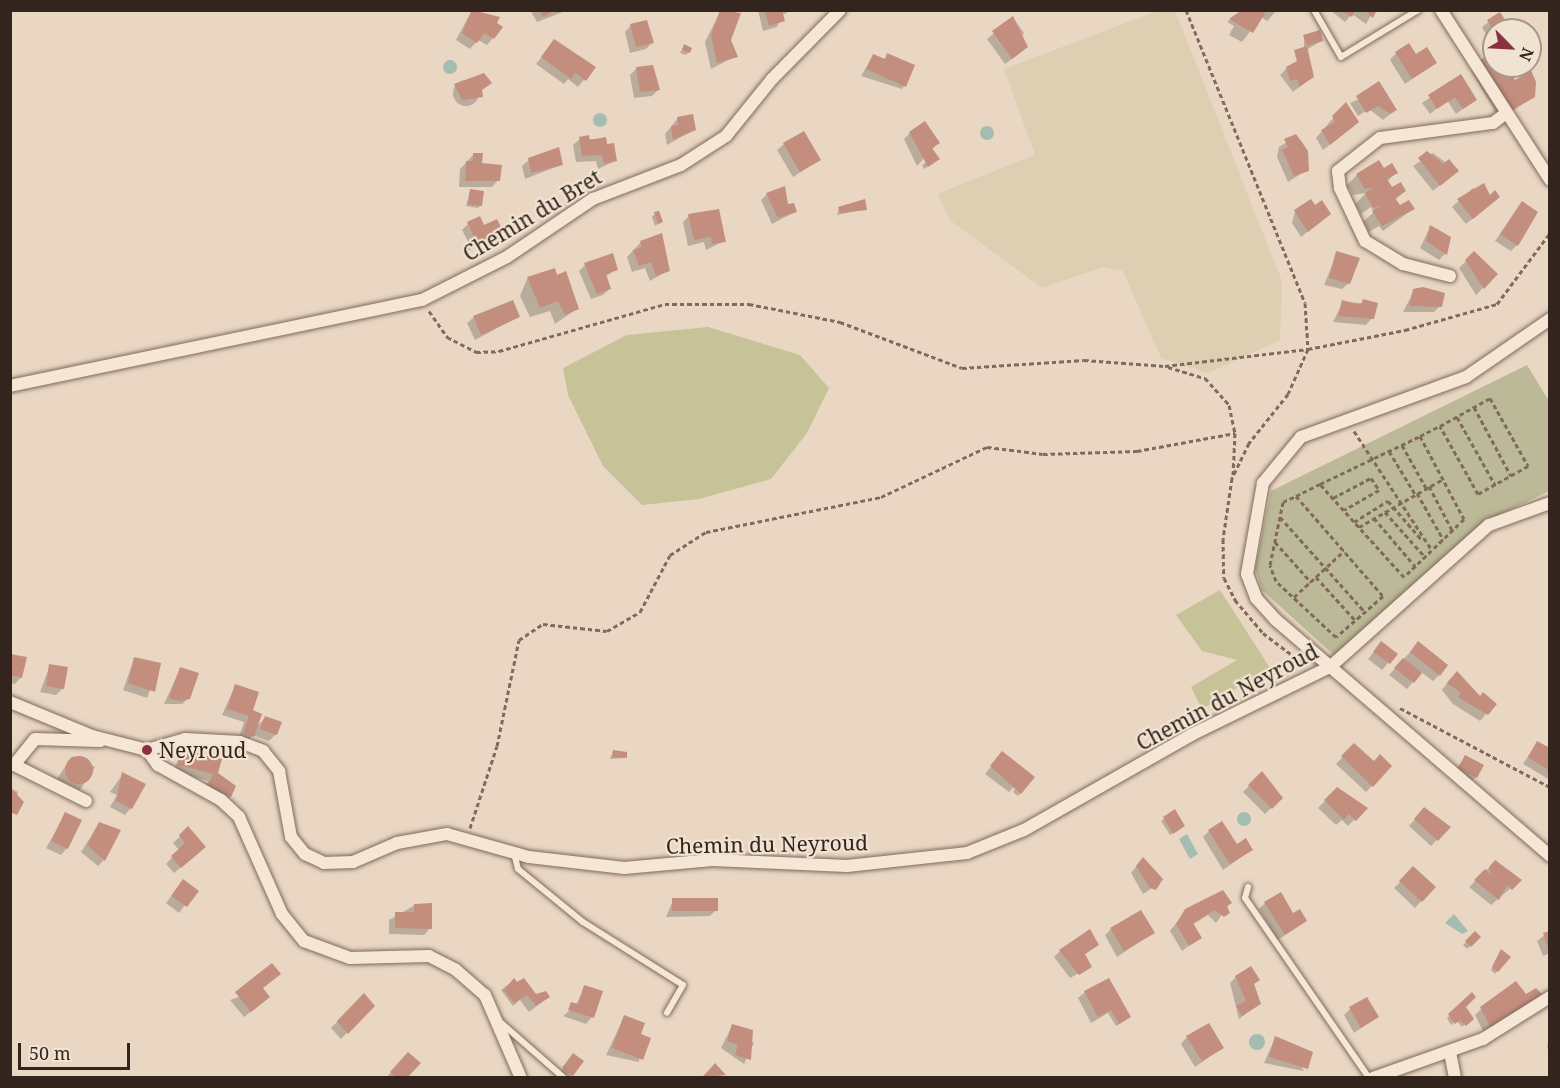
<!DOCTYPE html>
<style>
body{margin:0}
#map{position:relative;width:1560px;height:1088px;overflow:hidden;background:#e9d7c3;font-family:"Noto Serif",serif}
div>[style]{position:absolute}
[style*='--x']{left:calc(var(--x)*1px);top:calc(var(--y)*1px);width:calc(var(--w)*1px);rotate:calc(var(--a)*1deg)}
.farmland>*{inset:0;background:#decfb2}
.green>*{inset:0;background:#c6c399}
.cemetery>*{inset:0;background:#bbb997}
.water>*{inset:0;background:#a5bcb1}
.round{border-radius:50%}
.shadow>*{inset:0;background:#0003}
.building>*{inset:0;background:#c38e7d}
.path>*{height:3px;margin-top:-1.5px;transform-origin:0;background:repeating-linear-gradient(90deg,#81695c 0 4.5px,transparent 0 7.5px)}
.roads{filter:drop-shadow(0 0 2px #81695c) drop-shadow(0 0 2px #81695c)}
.service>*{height:6px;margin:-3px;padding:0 3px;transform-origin:3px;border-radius:3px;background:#f5e6d5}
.minor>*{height:12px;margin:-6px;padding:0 6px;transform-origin:6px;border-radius:6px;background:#f5e6d5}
.dots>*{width:16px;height:16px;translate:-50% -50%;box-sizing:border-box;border:3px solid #f1e3d2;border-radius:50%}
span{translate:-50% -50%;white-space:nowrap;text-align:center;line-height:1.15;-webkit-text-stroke:4.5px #f1e3d2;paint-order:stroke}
.street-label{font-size:21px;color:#33251e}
.poi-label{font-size:21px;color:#33251e}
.left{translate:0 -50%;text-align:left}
.frame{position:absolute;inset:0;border:12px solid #33251e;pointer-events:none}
.north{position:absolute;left:1482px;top:18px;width:60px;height:60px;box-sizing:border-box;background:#f1e3d2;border:2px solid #a5978a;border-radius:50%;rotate:114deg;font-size:16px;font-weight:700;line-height:24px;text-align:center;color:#33251e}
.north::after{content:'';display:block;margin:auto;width:21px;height:27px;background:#8a3242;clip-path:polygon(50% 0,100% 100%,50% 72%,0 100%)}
.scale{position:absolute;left:18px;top:1043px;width:112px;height:27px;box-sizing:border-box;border:3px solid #33251e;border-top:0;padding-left:8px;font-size:18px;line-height:21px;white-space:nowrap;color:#33251e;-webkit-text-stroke:4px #f1e3d2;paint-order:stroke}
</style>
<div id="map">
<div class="farmland">
<i style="clip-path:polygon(1160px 10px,1175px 11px,1282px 281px,1280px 340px,1208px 373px,1161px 358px,1123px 271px,1103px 267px,1042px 288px,951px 221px,937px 194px,1035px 155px,1004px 69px)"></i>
</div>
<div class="green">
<i style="clip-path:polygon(708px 327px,800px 355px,829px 388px,807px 433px,771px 479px,699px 499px,642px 505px,603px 466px,568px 395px,563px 368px,627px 335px)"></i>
<i style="clip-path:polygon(1220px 590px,1270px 668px,1202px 709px,1191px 687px,1237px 660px,1202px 651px,1176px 615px)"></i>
</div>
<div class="cemetery">
<i style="clip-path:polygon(1527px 365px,1549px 401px,1549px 491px,1486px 521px,1335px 656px,1262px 590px,1255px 568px,1271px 491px)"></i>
</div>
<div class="water">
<i class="round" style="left:443px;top:60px;width:14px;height:14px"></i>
<i class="round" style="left:593px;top:113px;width:14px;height:14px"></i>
<i class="round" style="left:980px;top:126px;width:14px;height:14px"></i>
<i class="round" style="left:1237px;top:812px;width:14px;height:14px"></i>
<i style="clip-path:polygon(1187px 834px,1198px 854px,1190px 859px,1179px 839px)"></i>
<i style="clip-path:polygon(1454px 914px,1468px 931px,1462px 934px,1445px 923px)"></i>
<i class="round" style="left:1249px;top:1034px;width:16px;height:16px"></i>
</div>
<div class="shadow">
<i style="clip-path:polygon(472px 10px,498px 18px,493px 38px,487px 45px,478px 40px,470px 49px,456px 40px)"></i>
<i style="clip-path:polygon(530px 10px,568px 10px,537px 22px)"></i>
<i style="clip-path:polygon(758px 10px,793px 10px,782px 15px,777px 27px,763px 31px)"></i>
<i style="clip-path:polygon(1243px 10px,1277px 10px,1267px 21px,1261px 17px,1242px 42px,1229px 35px,1234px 26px,1227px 22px)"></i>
<i style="clip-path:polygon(1330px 10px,1374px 10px,1366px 24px,1352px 14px,1345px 22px)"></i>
<i style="clip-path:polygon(1499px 14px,1505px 30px,1494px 30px,1494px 40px,1489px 40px,1482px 27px)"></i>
<i style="clip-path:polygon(717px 18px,736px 56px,711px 69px,705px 42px)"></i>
<i style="clip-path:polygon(1013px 18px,1024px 33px,1018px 40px,1020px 53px,1005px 64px,987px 39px)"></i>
<i style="clip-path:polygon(631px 25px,653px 42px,646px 49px,630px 53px,625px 32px)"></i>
<i style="clip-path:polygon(1304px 37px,1321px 41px,1293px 58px,1304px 48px)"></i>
<i style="clip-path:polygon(554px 41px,594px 67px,578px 87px,568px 79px,564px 84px,536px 64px)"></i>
<i style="clip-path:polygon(684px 46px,689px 52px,686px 55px,680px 53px)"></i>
<i style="clip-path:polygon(1396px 53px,1416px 56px,1435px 63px,1405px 84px,1390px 60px)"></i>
<i style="clip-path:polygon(1494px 54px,1494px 66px,1506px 66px,1515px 82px,1533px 96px,1500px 120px,1471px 71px)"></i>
<i style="clip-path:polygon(888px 55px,904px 86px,902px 89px,861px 76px,873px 56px,883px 60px)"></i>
<i style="clip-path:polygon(637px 68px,659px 89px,652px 96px,634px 98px,630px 75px)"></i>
<i style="clip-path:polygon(1287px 68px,1312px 77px,1293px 92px,1280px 75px)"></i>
<i style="clip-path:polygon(1461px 77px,1475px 100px,1456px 114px,1447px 100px,1430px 114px,1422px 103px)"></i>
<i class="round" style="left:453px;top:80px;width:26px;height:26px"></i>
<i style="clip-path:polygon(1366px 96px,1395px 110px,1383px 120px,1369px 109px,1358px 116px,1350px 103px)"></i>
<i style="clip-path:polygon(1340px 110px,1350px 129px,1323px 150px,1316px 138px)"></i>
<i style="clip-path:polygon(678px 118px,695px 129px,667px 145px,665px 134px)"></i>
<i style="clip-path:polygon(910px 133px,938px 143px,917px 166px,904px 139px)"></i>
<i style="clip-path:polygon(1296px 136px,1303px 143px,1307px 170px,1288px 182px,1277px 157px,1279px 147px)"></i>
<i style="clip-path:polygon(580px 139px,605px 139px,615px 161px,598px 169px,596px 161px,576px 162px,573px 145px)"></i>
<i style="clip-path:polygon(784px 144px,819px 160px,793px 177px,777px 150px)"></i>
<i style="clip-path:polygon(1433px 153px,1457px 171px,1433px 191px,1413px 166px)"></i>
<i style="clip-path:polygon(474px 154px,498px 180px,492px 187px,459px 187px,460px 169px)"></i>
<i style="clip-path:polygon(936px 155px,935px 162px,924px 169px,922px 165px)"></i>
<i style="clip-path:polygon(529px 160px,561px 165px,525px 179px,522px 166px)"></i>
<i style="clip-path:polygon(1384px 171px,1396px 172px,1387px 182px,1392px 189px,1405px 191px,1395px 200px,1400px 207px,1413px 209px,1383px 231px,1379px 226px,1369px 232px,1363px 222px,1374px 212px,1371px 207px,1361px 214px,1355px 204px,1366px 193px,1353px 195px,1347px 185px,1357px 175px)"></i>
<i style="clip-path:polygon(1473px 188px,1492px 203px,1466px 224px,1452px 207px)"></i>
<i style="clip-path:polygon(470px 191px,481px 205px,478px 208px,466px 206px)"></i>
<i style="clip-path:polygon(767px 194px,795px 212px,772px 224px,761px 200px)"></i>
<i style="clip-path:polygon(1522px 203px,1517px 245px,1511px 251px,1495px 241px)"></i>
<i style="clip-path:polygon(839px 208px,866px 209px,837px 215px)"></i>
<i style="clip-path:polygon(1295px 211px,1322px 220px,1301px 237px,1292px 223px)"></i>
<i style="clip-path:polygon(655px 214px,662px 222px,655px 226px,652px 217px)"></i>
<i style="clip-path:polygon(689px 216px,724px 241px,706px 250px,704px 242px,688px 246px,683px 222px)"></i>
<i style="clip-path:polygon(468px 224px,483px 226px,501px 230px,464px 254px,469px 243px,462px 230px)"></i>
<i style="clip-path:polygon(1430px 227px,1445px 254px,1439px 260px,1420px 248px)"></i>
<i style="clip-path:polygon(662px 235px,669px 270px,650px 281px,645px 268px,632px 272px,627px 257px,641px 242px)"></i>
<i style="clip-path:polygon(1337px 253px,1349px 283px,1342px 289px,1324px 285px)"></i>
<i style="clip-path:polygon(1474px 253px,1496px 274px,1476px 295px,1459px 268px)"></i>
<i style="clip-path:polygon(585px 265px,617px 269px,605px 277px,609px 289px,603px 295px,591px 299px,579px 271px)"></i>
<i style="clip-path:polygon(554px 270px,556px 275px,565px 273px,578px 308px,555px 324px,550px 311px,530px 317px,520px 296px,527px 279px)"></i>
<i style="clip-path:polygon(1414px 291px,1440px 306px,1434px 312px,1403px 312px)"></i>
<i style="clip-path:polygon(1343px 302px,1376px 304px,1372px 318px,1366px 325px,1333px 322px)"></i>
<i style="clip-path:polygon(474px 317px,518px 317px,475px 340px,467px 323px)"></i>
<i style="clip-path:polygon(1381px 643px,1395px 655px,1382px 670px,1368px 659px)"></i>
<i style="clip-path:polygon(1412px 650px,1439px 675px,1433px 681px,1421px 672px,1407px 689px,1389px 675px)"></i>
<i style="clip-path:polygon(10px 656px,21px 677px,15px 684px,10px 683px)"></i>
<i style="clip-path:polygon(134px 659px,160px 664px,147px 698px,123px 690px)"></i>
<i style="clip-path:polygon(50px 665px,63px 688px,56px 695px,40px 692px)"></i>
<i style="clip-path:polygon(180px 669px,189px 698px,182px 704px,164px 704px)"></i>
<i style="clip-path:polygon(1450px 679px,1486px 714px,1480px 721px,1453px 704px,1442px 690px)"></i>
<i style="clip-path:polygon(235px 686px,256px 727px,265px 718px,276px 734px,269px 741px,253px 735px,246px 743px,238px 740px,244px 722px,222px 715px)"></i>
<i style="clip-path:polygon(1537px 743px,1550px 750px,1550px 780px,1523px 764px)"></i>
<i style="clip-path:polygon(1354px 745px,1374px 763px,1390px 766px,1366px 792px,1336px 764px)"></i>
<i style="clip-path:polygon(182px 751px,216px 773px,230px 796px,224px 803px,203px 792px,208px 781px,173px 771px)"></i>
<i style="clip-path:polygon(613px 752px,625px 758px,610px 759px)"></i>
<i style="clip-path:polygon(1002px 753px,1033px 777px,1018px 796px,1013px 792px,1017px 784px,1009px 792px,985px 774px)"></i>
<i style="clip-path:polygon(72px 756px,95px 767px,80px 790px,57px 779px)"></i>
<i style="clip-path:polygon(1465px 757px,1476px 777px,1470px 783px,1453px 774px)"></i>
<i style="clip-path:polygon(1262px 773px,1281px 798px,1265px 814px,1243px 792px)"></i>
<i style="clip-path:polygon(123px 774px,131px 808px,125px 815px,110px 807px,117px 795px,110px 792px)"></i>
<i style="clip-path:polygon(10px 788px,18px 792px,10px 820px)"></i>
<i style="clip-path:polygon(1337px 789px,1366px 808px,1348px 826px,1342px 820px,1336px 825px,1318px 808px)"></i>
<i style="clip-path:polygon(1174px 812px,1180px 829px,1170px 835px,1161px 821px)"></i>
<i style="clip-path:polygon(66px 814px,67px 848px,61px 855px,46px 848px)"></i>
<i style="clip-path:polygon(1418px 816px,1449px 827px,1431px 846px,1409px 826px)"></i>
<i style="clip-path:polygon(99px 824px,104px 860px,98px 866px,81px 852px)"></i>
<i style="clip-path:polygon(188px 829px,198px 853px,174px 873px,166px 864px,179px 850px,173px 843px)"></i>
<i style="clip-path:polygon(1209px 831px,1236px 846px,1251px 850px,1223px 870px,1203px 837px)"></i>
<i style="clip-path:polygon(1142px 859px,1155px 886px,1143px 894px,1131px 873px)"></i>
<i style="clip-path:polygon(1495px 862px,1490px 876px,1493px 872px,1519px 881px,1491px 905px,1469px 887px)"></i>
<i style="clip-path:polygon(1414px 868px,1434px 887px,1415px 908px,1394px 888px)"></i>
<i style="clip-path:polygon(183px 881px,196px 891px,179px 913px,166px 903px)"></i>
<i style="clip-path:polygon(673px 900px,716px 910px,710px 916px,666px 917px)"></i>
<i style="clip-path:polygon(1230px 903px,1216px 923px,1208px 915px,1192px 925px,1200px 937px,1182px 951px,1170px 931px,1186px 910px)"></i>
<i style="clip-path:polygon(1265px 903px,1293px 915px,1305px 921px,1278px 940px,1259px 909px)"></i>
<i style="clip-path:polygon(415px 905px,430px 928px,424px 935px,389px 934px,389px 920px)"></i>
<i style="clip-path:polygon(1111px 929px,1153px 933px,1117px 957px,1105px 935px)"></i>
<i style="clip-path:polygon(1550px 931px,1550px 953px,1543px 956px,1537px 941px)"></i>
<i style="clip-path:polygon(1475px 933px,1479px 937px,1467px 949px,1463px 945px)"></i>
<i style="clip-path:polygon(1097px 945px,1084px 955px,1090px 967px,1070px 978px,1054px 957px,1060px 951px)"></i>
<i style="clip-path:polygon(1499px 954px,1509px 957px,1495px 974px,1491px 970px)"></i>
<i style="clip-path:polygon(1236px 977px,1250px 981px,1257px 992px,1251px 998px,1256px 1006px,1239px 1019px,1230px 983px)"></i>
<i style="clip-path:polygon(514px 980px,535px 996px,548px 997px,529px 1012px,520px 1000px,513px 1006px,501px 990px)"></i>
<i style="clip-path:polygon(585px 986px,592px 1017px,586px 1024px,563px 1016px,576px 1005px)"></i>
<i style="clip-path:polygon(262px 989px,262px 1003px,244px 1017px,230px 1000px)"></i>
<i style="clip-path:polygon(1085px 992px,1126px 1020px,1116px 1026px,1108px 1013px,1091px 1023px,1078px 998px)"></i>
<i style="clip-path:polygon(1472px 994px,1464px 1007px,1472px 1018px,1462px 1027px,1457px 1021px,1451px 1025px,1447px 1018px)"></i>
<i style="clip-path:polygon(1540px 994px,1484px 1033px,1475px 1015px,1481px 1009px)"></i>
<i style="clip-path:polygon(373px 1006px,341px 1039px,331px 1028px,352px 1007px)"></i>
<i style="clip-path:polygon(1350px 1009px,1377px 1017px,1354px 1033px,1344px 1015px)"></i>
<i style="clip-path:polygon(624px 1017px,639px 1035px,639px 1062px,606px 1055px)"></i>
<i style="clip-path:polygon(732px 1026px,754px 1043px,744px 1064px,721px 1048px)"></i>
<i style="clip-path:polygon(1187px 1037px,1222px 1048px,1195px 1067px,1181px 1044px)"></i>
<i style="clip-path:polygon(1275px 1038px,1285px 1040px,1304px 1071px,1264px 1063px)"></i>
<i style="clip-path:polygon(1550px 1043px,1550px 1062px,1547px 1045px)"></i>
<i style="clip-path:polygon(570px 1057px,572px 1075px,570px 1077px,561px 1072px)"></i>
<i style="clip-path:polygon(402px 1060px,419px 1063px,406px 1078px,386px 1078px)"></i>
<i style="clip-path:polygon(715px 1065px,724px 1075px,703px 1078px)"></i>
</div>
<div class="building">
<i style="clip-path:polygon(472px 10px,500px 17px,497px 23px,503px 27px,494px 39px,484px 33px,477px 43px,462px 33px)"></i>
<i style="clip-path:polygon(540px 10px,555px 10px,543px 17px)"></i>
<i style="clip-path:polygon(720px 10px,741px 13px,731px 40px,738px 57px,717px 63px,711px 35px)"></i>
<i style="clip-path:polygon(782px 10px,785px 21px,769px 26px,765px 12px)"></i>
<i style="clip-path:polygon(1242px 10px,1267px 10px,1253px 33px,1229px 19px)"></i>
<i style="clip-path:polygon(1340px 10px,1355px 10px,1352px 17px)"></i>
<i style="clip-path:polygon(1364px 10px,1377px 10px,1373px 18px)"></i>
<i style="clip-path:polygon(1500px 12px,1509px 26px,1493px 30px,1487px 20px)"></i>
<i style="clip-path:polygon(1013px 16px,1028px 47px,1012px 59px,992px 31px)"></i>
<i style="clip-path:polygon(647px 20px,654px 43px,636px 47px,630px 24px)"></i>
<i style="clip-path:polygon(1320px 30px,1323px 41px,1307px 46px,1303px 35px)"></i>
<i style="clip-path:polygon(554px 39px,596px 67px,586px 81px,575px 73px,571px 79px,541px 57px)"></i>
<i style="clip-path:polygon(1409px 43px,1416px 54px,1427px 47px,1437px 63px,1412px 79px,1395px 52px)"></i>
<i style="clip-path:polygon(684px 44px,692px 48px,690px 53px,682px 50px)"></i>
<i style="clip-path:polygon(1307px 46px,1314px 77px,1299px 87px,1297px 79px,1290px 81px,1286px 67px,1297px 61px,1294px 50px)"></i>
<i style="clip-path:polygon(887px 53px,915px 65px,906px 87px,866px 69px,873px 54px,885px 59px)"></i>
<i style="clip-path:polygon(1494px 53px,1494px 66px,1508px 66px,1515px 80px,1531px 70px,1536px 82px,1535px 97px,1511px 111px,1480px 60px)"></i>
<i style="clip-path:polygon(653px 65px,660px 90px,640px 92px,636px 67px)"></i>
<i style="clip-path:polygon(484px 73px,492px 83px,482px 90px,483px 97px,462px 100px,454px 84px)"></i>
<i style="clip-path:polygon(1461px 74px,1477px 100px,1463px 109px,1455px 97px,1437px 109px,1428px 95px)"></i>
<i style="clip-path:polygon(1379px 81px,1397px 110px,1390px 114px,1378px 106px,1366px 113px,1356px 96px)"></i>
<i style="clip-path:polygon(1346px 102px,1359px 122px,1330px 145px,1321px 130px,1335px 122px,1332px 116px)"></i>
<i style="clip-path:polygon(693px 114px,696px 130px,673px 140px,671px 126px,678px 125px,677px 117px)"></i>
<i style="clip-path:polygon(925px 121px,940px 143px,932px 148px,940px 159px,928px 167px,909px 132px)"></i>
<i style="clip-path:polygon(804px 131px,821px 160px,800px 172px,783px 143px)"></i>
<i style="clip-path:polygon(1296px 134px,1308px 151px,1309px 171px,1294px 176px,1282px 150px,1288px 147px,1284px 139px)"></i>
<i style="clip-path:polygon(589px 135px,590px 140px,606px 137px,607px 144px,614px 143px,617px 161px,604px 164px,602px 155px,582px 156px,579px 137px)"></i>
<i style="clip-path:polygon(559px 147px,563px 165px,531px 173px,528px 158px)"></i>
<i style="clip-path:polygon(1427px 151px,1443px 164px,1449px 159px,1459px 171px,1440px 186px,1418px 158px)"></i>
<i style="clip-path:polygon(473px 153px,483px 153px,482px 163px,502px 165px,500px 181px,465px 181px,466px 161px,473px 161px)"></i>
<i style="clip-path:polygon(1379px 160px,1384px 168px,1392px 163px,1398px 173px,1387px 179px,1392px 187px,1401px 182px,1406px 191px,1395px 198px,1400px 205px,1409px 200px,1415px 209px,1382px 226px,1372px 211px,1382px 205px,1373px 208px,1365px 193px,1374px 187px,1365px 189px,1356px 174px)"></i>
<i style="clip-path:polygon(1484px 183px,1490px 195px,1495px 190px,1500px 197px,1473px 219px,1457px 199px)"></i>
<i style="clip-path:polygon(785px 186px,788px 204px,794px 203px,797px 212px,778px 218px,766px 193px)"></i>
<i style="clip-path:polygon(470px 189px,484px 191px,482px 206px,468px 204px)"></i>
<i style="clip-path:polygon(865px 199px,867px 210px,840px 213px,838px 207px)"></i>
<i style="clip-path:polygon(1311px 199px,1315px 205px,1322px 200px,1331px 214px,1308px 232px,1294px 210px)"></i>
<i style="clip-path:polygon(1522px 201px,1538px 212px,1518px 246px,1500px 234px)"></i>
<i style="clip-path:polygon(719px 209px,726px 242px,712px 244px,711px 237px,694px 240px,688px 214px)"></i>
<i style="clip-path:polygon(659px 211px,663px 222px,658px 224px,654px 212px)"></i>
<i style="clip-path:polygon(480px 216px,484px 225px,497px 219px,503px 231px,471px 248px,468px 242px,475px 238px,467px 222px)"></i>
<i style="clip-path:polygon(1430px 225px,1451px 237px,1447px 255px,1426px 241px)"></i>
<i style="clip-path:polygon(662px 233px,670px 271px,656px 276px,651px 262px,639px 266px,633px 250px,642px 247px,640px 241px)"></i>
<i style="clip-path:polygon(1336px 251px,1360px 258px,1350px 284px,1329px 278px)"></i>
<i style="clip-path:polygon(1474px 251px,1498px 274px,1484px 289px,1465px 260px)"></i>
<i style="clip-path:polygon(613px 253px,618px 270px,606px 274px,611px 289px,597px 294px,584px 263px)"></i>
<i style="clip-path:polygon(555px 268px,557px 275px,566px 271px,579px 309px,565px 315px,558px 301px,540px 308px,527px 277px)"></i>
<i style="clip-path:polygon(1423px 287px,1445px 293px,1442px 307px,1409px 306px,1413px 289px)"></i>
<i style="clip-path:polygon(1363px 299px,1378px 303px,1374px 319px,1338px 316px,1342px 300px,1361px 305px)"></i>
<i style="clip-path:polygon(513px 300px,520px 317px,481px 335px,473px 316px)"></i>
<i style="clip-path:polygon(1381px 641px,1398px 654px,1390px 664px,1373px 652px)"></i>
<i style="clip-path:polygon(1418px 641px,1448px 665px,1440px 676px,1410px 652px)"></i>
<i style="clip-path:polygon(10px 654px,27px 657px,22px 678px,10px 675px)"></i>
<i style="clip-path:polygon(134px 657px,161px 663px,155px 692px,128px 683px)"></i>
<i style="clip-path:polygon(1403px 658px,1422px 673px,1414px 683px,1394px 668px)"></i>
<i style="clip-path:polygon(49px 664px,68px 667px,64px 689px,46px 686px)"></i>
<i style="clip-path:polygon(180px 667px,199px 673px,190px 699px,179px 701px,169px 698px)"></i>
<i style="clip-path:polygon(1457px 671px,1480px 696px,1483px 692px,1497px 704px,1488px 715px,1458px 697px,1461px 693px,1447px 683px)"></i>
<i style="clip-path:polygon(235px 684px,259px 692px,253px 710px,262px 714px,254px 737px,243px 733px,249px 716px,227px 709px)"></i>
<i style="clip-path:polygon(265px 716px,282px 722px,277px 735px,260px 729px)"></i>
<i style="clip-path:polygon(1537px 741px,1550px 748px,1550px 771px,1528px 757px)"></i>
<i style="clip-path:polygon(1354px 743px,1374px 761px,1380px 754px,1392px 766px,1373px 787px,1341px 756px)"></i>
<i style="clip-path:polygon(181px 749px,222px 759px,218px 773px,236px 786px,231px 797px,208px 786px,213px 774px,178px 765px)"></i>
<i style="clip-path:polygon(613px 750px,627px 752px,627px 758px,612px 757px)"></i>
<i style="clip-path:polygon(1002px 751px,1035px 777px,1021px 794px,990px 766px)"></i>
<i style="clip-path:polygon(1465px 755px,1484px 765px,1477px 778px,1458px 768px)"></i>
<i class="round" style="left:65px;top:756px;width:28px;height:28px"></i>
<i style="clip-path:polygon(1262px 771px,1283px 798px,1272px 809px,1248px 785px)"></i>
<i style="clip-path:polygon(122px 772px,146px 784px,132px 809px,116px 801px)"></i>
<i style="clip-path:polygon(10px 787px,24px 802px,17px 815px,10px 812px)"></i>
<i style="clip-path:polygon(1337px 787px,1368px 808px,1356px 821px,1349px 814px,1344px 820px,1324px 800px)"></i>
<i style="clip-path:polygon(1424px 807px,1451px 827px,1438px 841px,1414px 819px)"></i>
<i style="clip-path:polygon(1175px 809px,1185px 826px,1173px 834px,1163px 817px)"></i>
<i style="clip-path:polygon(65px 812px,82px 820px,68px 849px,51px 841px)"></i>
<i style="clip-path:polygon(1222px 821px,1237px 844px,1246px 838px,1253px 850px,1230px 864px,1208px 830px)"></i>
<i style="clip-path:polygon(99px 822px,121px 830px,105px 861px,87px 845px)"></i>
<i style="clip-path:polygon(188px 826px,206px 847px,181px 868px,171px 856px,185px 843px,179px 835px)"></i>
<i style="clip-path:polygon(1143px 857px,1163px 879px,1156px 890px,1150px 888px,1136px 866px)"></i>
<i style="clip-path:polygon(1495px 860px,1522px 880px,1512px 890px,1507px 885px,1499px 900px,1474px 880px,1485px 869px,1491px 875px,1489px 867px)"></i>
<i style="clip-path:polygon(1413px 866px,1436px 887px,1422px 902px,1399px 881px)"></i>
<i style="clip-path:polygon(183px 879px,199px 891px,187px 907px,171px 896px)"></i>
<i style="clip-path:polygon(1223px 890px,1232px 903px,1227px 906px,1230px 913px,1224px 917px,1215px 910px,1193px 923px,1202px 938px,1189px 946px,1176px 924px,1185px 909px)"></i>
<i style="clip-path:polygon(1281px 892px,1293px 913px,1300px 909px,1307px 921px,1285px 935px,1264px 902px)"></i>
<i style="clip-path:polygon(672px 898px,718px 898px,718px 911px,672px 911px)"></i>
<i style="clip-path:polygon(432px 903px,432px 929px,395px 928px,395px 912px,414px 912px,414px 904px)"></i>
<i style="clip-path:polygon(1141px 910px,1155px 933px,1124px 951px,1110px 928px)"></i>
<i style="clip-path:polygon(1090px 929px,1099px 945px,1085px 954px,1092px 967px,1079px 975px,1059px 950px)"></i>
<i style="clip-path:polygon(1475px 931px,1481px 937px,1471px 947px,1465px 941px)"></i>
<i style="clip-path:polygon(1550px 931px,1550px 950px,1549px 950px,1543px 933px)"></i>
<i style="clip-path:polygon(1501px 949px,1511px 957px,1498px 972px,1492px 967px)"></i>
<i style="clip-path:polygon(272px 963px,281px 974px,263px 988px,270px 997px,251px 1012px,235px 992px)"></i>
<i style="clip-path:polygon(1251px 966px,1260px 980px,1254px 984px,1261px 1004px,1242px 1016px,1236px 1006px,1246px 1001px,1235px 976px)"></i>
<i style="clip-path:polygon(514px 978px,517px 982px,524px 978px,536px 994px,546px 991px,550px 997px,536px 1006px,527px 995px,514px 1003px,504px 990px)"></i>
<i style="clip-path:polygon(1109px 978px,1131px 1017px,1119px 1024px,1111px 1010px,1098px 1017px,1084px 991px)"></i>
<i style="clip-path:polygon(1516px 981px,1526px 994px,1536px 988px,1542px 994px,1491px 1028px,1480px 1007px)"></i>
<i style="clip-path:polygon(584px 985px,603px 991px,594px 1018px,568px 1010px,571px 1002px,578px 1004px)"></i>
<i style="clip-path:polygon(1472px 992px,1476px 997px,1466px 1007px,1474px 1019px,1466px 1026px,1460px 1020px,1455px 1024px,1448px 1014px)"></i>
<i style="clip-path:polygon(364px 993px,375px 1006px,348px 1034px,337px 1021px)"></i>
<i style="clip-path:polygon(1367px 997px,1379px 1017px,1361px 1028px,1349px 1007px)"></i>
<i style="clip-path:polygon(624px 1015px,645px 1023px,641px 1034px,651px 1038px,643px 1060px,612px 1048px)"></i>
<i style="clip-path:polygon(1209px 1023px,1224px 1048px,1202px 1061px,1186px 1036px)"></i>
<i style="clip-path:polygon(732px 1024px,753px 1030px,751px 1060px,735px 1055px,738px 1045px,727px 1041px)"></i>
<i style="clip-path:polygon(1275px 1036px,1313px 1052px,1308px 1069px,1269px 1057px)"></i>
<i style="clip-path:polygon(408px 1052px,421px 1063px,408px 1077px,395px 1077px,390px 1072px)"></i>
<i style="clip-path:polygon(573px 1053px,584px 1061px,573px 1076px,562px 1068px)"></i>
<i style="clip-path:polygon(715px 1063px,726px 1075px,702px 1077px,708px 1071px)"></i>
</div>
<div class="path">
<i style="--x:1186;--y:10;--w:316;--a:67.9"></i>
<i style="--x:1305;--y:303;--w:46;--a:86.3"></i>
<i style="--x:1308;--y:349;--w:49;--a:114"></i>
<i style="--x:1288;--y:394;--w:63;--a:128.5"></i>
<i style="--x:1249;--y:443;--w:39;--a:116"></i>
<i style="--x:1232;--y:478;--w:62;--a:98.4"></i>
<i style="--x:1223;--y:539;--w:39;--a:89"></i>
<i style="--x:1224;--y:578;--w:25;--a:63"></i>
<i style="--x:1235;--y:600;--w:43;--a:49.7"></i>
<i style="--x:1263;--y:633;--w:51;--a:37.1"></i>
<i style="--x:429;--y:311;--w:32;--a:55"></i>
<i style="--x:447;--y:337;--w:33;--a:27"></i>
<i style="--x:476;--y:352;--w:23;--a:-2"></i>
<i style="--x:499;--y:351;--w:173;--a:-15.8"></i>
<i style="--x:665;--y:304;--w:84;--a:0"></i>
<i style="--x:749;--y:304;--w:93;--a:11.2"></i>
<i style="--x:840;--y:322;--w:130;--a:20.7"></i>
<i style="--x:962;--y:368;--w:122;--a:-3.8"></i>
<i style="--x:1084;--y:360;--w:81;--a:4.2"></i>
<i style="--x:1165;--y:366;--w:144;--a:-6.8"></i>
<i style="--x:1308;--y:349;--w:99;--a:-11.1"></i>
<i style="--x:1405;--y:330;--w:96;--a:-15.8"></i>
<i style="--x:1497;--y:304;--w:89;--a:-53.3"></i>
<i style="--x:1168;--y:367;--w:39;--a:17"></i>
<i style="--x:1205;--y:378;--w:36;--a:48"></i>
<i style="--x:1229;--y:405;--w:29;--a:78"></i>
<i style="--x:1235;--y:433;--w:43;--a:92.7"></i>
<i style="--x:1490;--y:398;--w:78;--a:60.8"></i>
<i style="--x:1528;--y:466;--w:57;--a:150.8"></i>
<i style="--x:1478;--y:494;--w:78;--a:-119.2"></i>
<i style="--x:1440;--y:426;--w:57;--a:-29.2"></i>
<i style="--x:1474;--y:407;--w:78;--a:61.8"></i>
<i style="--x:1457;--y:417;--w:78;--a:60.8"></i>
<i style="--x:1354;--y:431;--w:142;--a:56.8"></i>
<i style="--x:1420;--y:436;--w:22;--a:-27"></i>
<i style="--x:1402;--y:445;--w:49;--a:60.8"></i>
<i style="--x:1389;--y:451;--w:50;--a:58.8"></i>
<i style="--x:1429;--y:486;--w:50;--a:62.4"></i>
<i style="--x:1417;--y:493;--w:53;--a:60.5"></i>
<i style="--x:1296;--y:496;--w:133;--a:49"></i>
<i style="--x:1383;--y:596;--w:62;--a:138.9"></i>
<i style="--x:1336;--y:637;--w:82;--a:-137"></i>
<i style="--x:1276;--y:581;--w:17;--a:-111"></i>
<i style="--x:1270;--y:565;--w:64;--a:-78.3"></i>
<i style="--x:1283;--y:502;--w:14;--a:-25"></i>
<i style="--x:1296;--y:496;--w:27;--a:-27"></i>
<i style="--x:1320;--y:484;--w:111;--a:-25.6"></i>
<i style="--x:1420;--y:436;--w:94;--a:62.1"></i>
<i style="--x:1464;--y:519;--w:83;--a:136"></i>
<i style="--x:1404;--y:577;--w:125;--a:-132.1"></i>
<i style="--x:1333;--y:498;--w:43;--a:-27.8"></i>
<i style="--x:1371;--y:478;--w:14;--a:56"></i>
<i style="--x:1379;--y:490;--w:40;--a:150.3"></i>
<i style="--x:1385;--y:512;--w:60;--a:48.4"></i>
<i style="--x:1280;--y:517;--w:127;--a:48.2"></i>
<i style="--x:1374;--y:518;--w:63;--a:49.5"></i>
<i style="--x:1354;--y:522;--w:40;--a:-32"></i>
<i style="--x:1388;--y:501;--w:52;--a:48.9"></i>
<i style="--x:1359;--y:527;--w:97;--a:-29.7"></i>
<i style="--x:1275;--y:542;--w:54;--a:48"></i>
<i style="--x:1316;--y:577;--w:58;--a:47.8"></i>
<i style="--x:1294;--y:597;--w:68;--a:-42.6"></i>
<i style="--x:1400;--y:708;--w:170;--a:27.8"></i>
<i style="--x:470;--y:828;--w:86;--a:-71.8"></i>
<i style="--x:497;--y:746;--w:108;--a:-78.3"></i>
<i style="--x:519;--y:640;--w:29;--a:-34"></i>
<i style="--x:543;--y:624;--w:64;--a:6.2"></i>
<i style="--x:607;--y:631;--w:38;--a:-30"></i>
<i style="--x:640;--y:612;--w:64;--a:-62.2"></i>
<i style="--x:670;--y:555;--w:43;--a:-32.6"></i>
<i style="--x:706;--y:532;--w:178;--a:-11.3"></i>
<i style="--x:881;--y:497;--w:117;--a:-25.3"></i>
<i style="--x:987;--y:447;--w:56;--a:7.1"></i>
<i style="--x:1043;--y:454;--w:94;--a:-1.8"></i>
<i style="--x:1137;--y:451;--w:100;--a:-10.4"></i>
</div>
<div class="roads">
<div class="service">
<i style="--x:1314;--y:10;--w:54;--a:60.1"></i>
<i style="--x:1341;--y:57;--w:90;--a:-31.4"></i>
<i style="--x:514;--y:853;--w:16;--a:76"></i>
<i style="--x:518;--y:869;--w:84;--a:39.2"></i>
<i style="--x:583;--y:922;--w:118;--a:32.2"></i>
<i style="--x:683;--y:985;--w:32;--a:120"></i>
<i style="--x:1248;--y:887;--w:11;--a:105"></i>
<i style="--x:1245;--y:898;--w:219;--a:55.4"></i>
<i style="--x:499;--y:1021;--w:86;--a:41.2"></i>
</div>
<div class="minor">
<i style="--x:1441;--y:10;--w:202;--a:57.3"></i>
<i style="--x:1450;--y:276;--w:49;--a:-165.7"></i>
<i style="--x:1403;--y:264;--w:44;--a:-148.8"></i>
<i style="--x:1365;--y:241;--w:59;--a:-115.3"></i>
<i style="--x:1340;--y:188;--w:17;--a:-97"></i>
<i style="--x:1338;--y:171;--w:53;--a:-38.2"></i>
<i style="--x:1380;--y:138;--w:114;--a:-7.6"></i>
<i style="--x:1493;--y:123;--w:15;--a:-37"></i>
<i style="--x:1550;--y:319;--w:102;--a:145.4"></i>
<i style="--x:1466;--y:377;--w:176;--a:160"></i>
<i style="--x:1301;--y:437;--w:60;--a:129.6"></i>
<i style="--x:1263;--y:483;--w:92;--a:100"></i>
<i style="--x:1247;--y:574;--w:26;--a:69"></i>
<i style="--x:1256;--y:598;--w:30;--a:48"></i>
<i style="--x:1276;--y:620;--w:362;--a:40.7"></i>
<i style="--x:10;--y:386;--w:421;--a:-11.8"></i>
<i style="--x:422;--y:300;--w:95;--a:-26.8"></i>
<i style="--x:507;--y:257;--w:104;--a:-34"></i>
<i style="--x:593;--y:199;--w:94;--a:-21.1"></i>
<i style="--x:681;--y:165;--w:54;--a:-32.8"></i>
<i style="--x:726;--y:136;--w:73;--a:-51.1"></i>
<i style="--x:772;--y:79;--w:97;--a:-45.4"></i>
<i style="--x:10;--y:702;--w:89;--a:22.5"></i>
<i style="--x:92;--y:736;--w:57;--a:14.3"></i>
<i style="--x:147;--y:750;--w:19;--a:54"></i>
<i style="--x:158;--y:765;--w:72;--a:29.1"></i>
<i style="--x:221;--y:800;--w:25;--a:43"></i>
<i style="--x:239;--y:817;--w:106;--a:66.1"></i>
<i style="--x:282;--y:914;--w:35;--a:51"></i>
<i style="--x:304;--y:941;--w:49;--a:20.3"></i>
<i style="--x:350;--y:958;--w:79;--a:-1.5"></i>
<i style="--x:429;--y:956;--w:30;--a:27"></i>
<i style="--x:456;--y:970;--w:38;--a:41"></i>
<i style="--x:485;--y:995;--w:90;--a:66.6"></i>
<i style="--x:147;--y:750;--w:40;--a:-16"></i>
<i style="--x:185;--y:739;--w:55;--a:3.1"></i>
<i style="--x:240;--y:742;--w:25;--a:21"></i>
<i style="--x:263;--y:751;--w:26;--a:51"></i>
<i style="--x:279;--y:771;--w:67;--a:79.7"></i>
<i style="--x:291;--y:837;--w:22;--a:51"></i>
<i style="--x:305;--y:854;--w:21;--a:25"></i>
<i style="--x:324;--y:863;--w:29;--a:-2"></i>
<i style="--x:353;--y:862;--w:48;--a:-23.4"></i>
<i style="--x:397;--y:843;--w:51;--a:-10.2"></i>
<i style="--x:447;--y:834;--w:85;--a:15.7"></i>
<i style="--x:529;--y:857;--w:96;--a:6.6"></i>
<i style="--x:624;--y:868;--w:89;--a:-5.1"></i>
<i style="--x:713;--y:860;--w:134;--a:2.6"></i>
<i style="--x:847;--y:866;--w:121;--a:-6.2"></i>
<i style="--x:967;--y:853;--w:61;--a:-22"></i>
<i style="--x:1024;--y:830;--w:192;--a:-29.6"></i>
<i style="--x:1191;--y:735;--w:155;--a:-26.1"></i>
<i style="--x:1330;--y:667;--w:213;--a:-41.8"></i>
<i style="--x:1489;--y:525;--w:65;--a:-19.8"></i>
<i style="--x:86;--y:801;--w:80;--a:-153.4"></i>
<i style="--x:14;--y:765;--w:33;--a:-51"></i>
<i style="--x:35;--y:739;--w:65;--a:1.8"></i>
<i style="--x:1450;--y:1052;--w:26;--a:79"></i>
<i style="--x:1373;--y:1078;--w:117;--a:-19.5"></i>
<i style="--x:1483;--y:1039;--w:79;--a:-32.1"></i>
</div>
</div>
<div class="dots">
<i style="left:147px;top:750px;background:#8a3242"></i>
</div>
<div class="street-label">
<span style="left:532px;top:215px;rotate:-31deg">Chemin du Bret</span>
<span style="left:1227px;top:697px;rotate:-28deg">Chemin du Neyroud</span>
<span style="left:767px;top:844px;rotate:-1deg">Chemin du Neyroud</span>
</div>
<div class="poi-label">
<span class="left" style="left:159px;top:750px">Neyroud</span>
</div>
<div class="frame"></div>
<div class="north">N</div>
<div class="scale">50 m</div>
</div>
